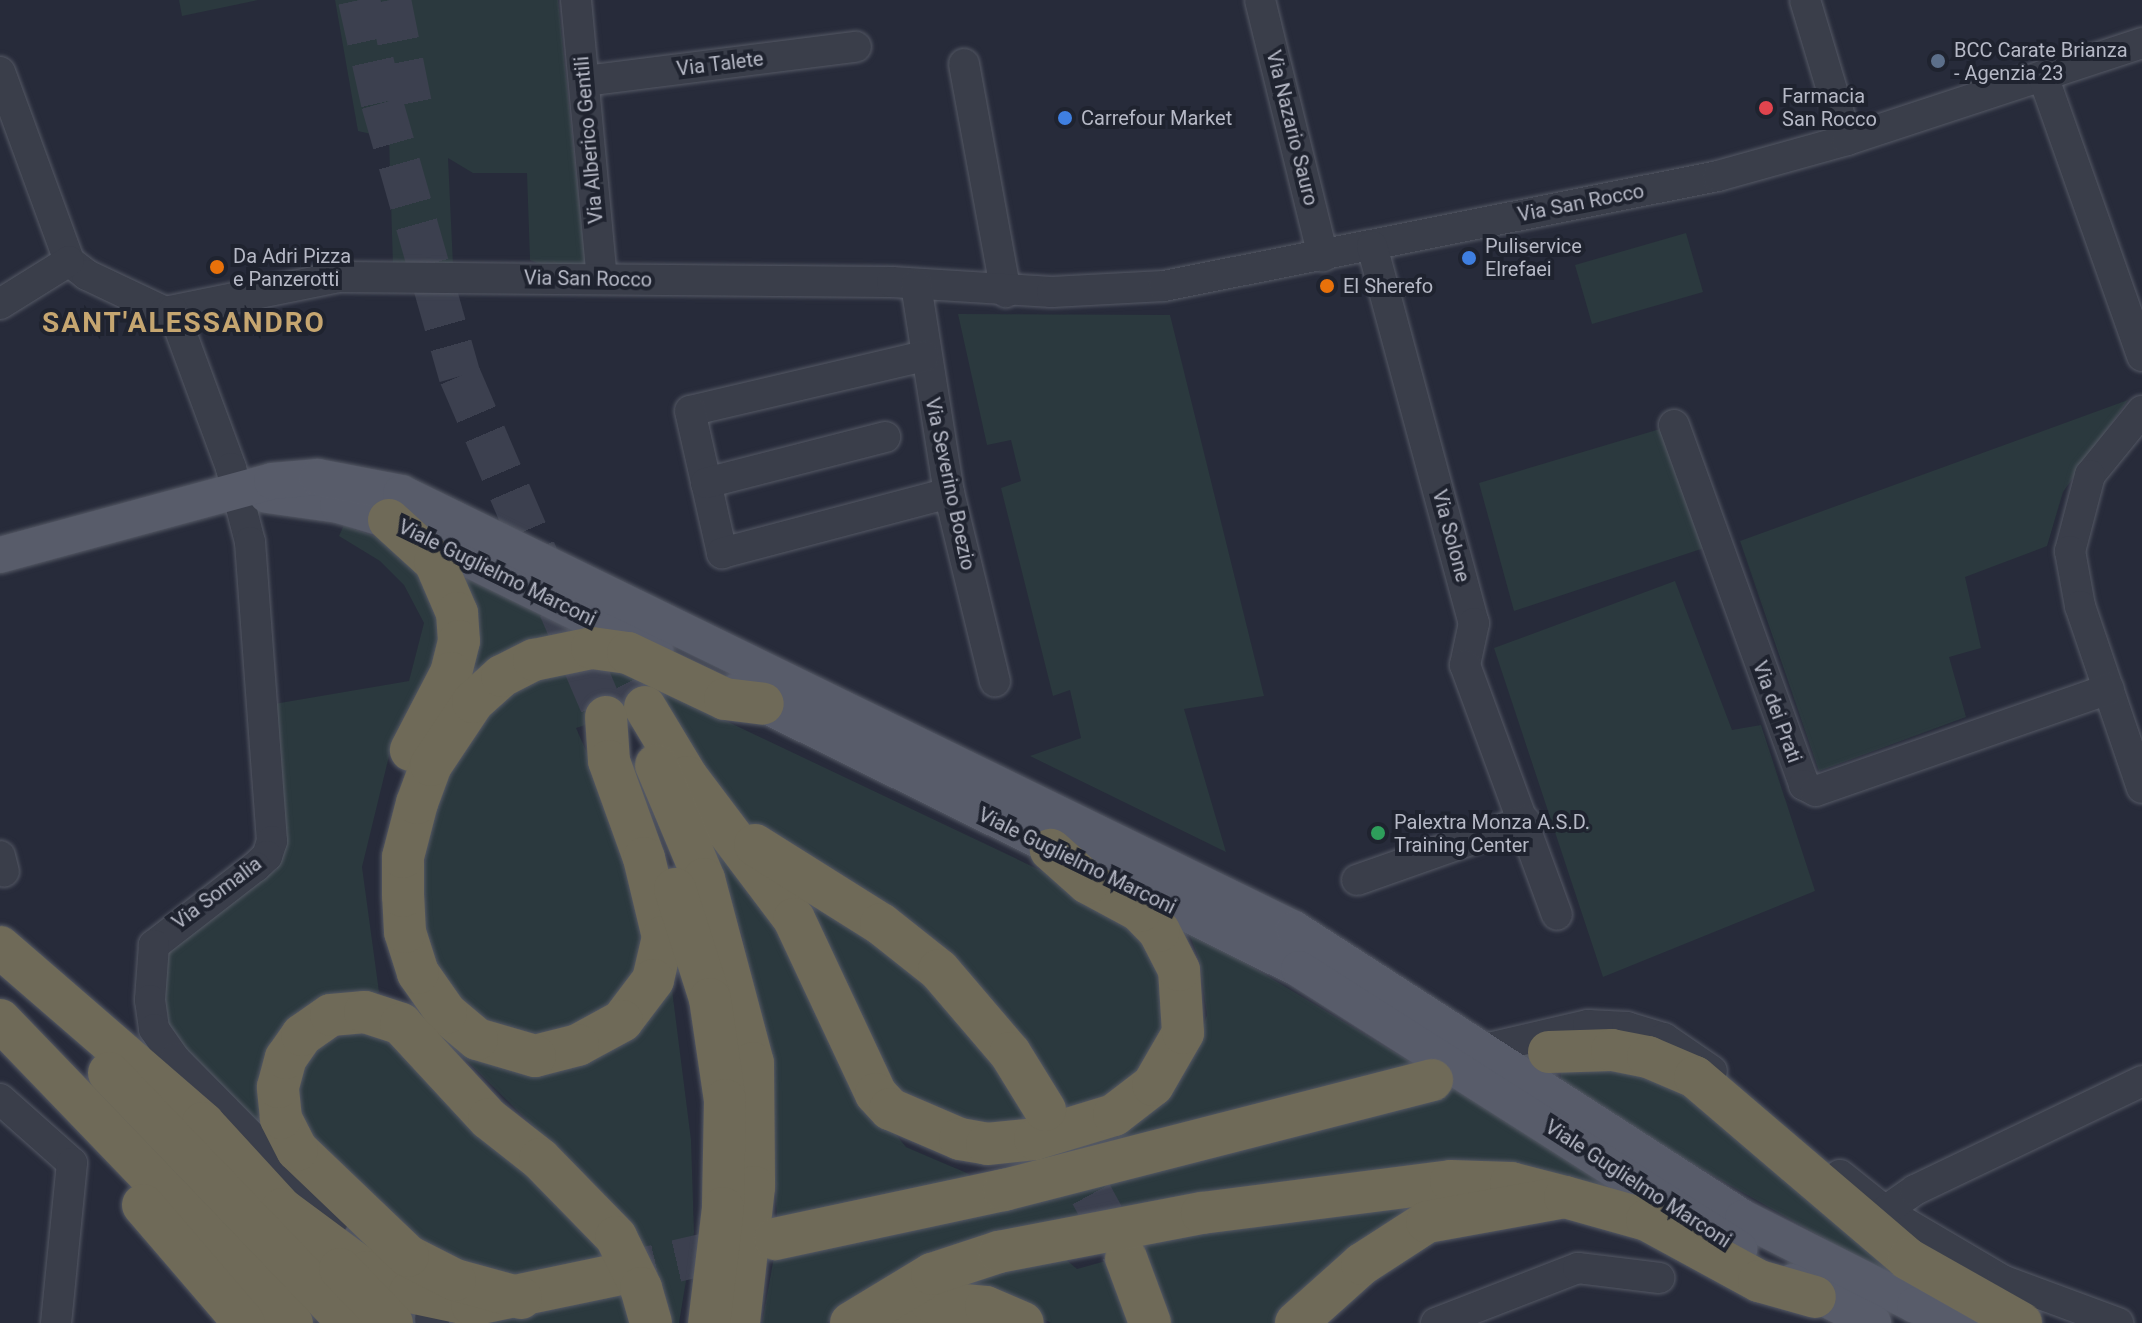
<!DOCTYPE html>
<style>
body{margin:0}
#map{position:relative;width:2142px;height:1323px;overflow:hidden;background:#272b3a;font-family:Roboto,sans-serif}
div>[style]{position:absolute}
[style*='--x']{left:calc(var(--x)*1px);top:calc(var(--y)*1px);width:calc(var(--w)*1px);rotate:calc(var(--a)*1deg)}
.green>*{inset:0;background:#2b393e}
.highway-tunnel>*{height:42px;margin-top:-21px;transform-origin:0;background:repeating-linear-gradient(90deg,#3c404f 0 42px,transparent 0 63px)}
.roads{filter:drop-shadow(0 0 2px #555965) drop-shadow(0 0 2px #555965)}
.minor>*{height:30px;margin:-15px;padding:0 15px;transform-origin:15px;border-radius:15px;background:#3a3e4a}
.major>*{height:36px;margin:-18px;padding:0 18px;transform-origin:18px;border-radius:18px;background:#585c6a}
.highway>*{height:42px;margin:-21px;padding:0 21px;transform-origin:21px;border-radius:21px;background:#6f6a58}
.dots>*{width:22px;height:22px;translate:-50% -50%;box-sizing:border-box;border:4px solid #1f232f;border-radius:50%}
span{translate:-50% -50%;white-space:nowrap;text-align:center;line-height:1.15;-webkit-text-stroke:8px #1f232f;paint-order:stroke}
.poi-label{font-size:20px;color:#b6b9c6}
.left{translate:0 -50%;text-align:left}
.street-label{font-size:20px;color:#b6b9c6}
.district-label{font-size:28px;color:#c6a670;font-weight:700;letter-spacing:2px}
</style>
<div id="map">
<div class="green">
<i style="clip-path:polygon(179px 0,258px 0,182px 16px)"></i>
<i style="clip-path:polygon(335px 0,558px 0,586px 269px,561px 272px,530px 260px,527px 173px,473px 173px,448px 158px,453px 265px,393px 266px,389px 138px,358px 131px)"></i>
<i style="clip-path:polygon(1686px 233px,1703px 292px,1592px 324px,1575px 265px)"></i>
<i style="clip-path:polygon(958px 314px,1170px 315px,1264px 696px,1184px 709px,1226px 852px,1030px 756px,1081px 738px,1070px 690px,1053px 696px,1001px 488px,1021px 481px,1011px 440px,987px 445px)"></i>
<i style="clip-path:polygon(2128px 400px,2063px 492px,2047px 546px,1965px 577px,1981px 648px,1949px 657px,1966px 717px,1819px 771px,1740px 541px)"></i>
<i style="clip-path:polygon(1660px 429px,1704px 548px,1514px 611px,1479px 483px)"></i>
<i style="clip-path:polygon(344px 525px,382px 539px,432px 584px,449px 624px,423px 700px,390px 752px,362px 867px,379px 992px,310px 1015px,268px 1139px,172px 1045px,160px 968px,172px 942px,277px 869px,274px 704px,409px 681px,424px 623px,404px 585px,380px 561px,339px 536px)"></i>
<i style="clip-path:polygon(442px 560px,600px 640px,544px 638px,479px 684px,445px 727px,420px 771px,397px 850px,396px 910px,404px 958px,429px 1010px,464px 1044px,509px 1062px,552px 1064px,606px 1043px,670px 974px,691px 1140px,694px 1233px,679px 1323px,664px 1323px,628px 1231px,597px 1189px,444px 1038px,413px 1000px,395px 960px,385px 899px,391px 837px,413px 770px,465px 677px,467px 619px)"></i>
<i style="clip-path:polygon(1675px 581px,1732px 730px,1761px 725px,1815px 891px,1603px 977px,1494px 648px)"></i>
<i style="clip-path:polygon(602px 662px,1061px 880px,1117px 912px,1158px 952px,1173px 1027px,1132px 1093px,1065px 1114px,993px 1006px,719px 804px,662px 700px,576px 728px,653px 903px,654px 944px,623px 998px,584px 1023px,541px 1035px,496px 1031px,468px 1010px,442px 979px,426px 937px,420px 899px,428px 833px,446px 767px,475px 719px,539px 673px)"></i>
<i style="clip-path:polygon(707px 826px,773px 916px,848px 1076px,906px 1147px,969px 1174px,968px 1189px,777px 1218px,768px 1055px,742px 936px)"></i>
<i style="clip-path:polygon(799px 891px,837px 912px,954px 1010px,1037px 1121px,1000px 1127px,963px 1121px,898px 1091px)"></i>
<i style="clip-path:polygon(1187px 928px,1416px 1065px,1029px 1166px,1032px 1154px,1194px 1054px,1207px 1015px,1199px 959px)"></i>
<i style="clip-path:polygon(351px 1032px,382px 1033px,622px 1265px,553px 1281px,442px 1262px,327px 1161px,295px 1110px,308px 1049px)"></i>
<i style="clip-path:polygon(1561px 1063px,1625px 1063px,1680px 1087px,1918px 1292px,1633px 1130px,1561px 1079px)"></i>
<i style="clip-path:polygon(1454px 1088px,1624px 1189px,1385px 1170px,835px 1315px,827px 1323px,762px 1323px,774px 1257px)"></i>
<i style="clip-path:polygon(1444px 1194px,1328px 1267px,1279px 1323px,1160px 1323px,1136px 1238px)"></i>
<i style="clip-path:polygon(1063px 1257px,1077px 1269px,1113px 1259px,1127px 1323px,1051px 1323px,1000px 1296px,942px 1287px)"></i>
<i style="clip-path:polygon(633px 1285px,643px 1323px,403px 1323px,381px 1292px)"></i>
</div>
<div class="highway-tunnel">
<i style="--x:359;--y:0;--w:106;--a:77.4"></i>
<i style="--x:382;--y:103;--w:284;--a:74.1"></i>
<i style="--x:460;--y:376;--w:371;--a:66.8"></i>
<i style="--x:390;--y:0;--w:107;--a:78.7"></i>
<i style="--x:602;--y:625;--w:93;--a:62.3"></i>
<i style="--x:1061;--y:1139;--w:136;--a:61.4"></i>
<i style="--x:615;--y:1275;--w:139;--a:-12.9"></i>
</div>
<div class="roads">
<div class="minor">
<i style="--x:576;--y:0;--w:280;--a:84.7"></i>
<i style="--x:1260;--y:0;--w:264;--a:76.2"></i>
<i style="--x:1805;--y:0;--w:146;--a:73.3"></i>
<i style="--x:964;--y:64;--w:232;--a:79.6"></i>
<i style="--x:0;--y:72;--w:201;--a:69.9"></i>
<i style="--x:69;--y:261;--w:23;--a:38"></i>
<i style="--x:87;--y:275;--w:86;--a:25.4"></i>
<i style="--x:165;--y:312;--w:177;--a:-11.4"></i>
<i style="--x:338;--y:277;--w:554;--a:0.52"></i>
<i style="--x:892;--y:282;--w:160;--a:3.6"></i>
<i style="--x:1052;--y:292;--w:112;--a:-3.1"></i>
<i style="--x:1164;--y:286;--w:565;--a:-11.23"></i>
<i style="--x:1718;--y:176;--w:134;--a:-15.6"></i>
<i style="--x:1847;--y:140;--w:311;--a:-18.2"></i>
<i style="--x:2043;--y:76;--w:297;--a:70.5"></i>
<i style="--x:585;--y:81;--w:273;--a:-7.2"></i>
<i style="--x:1372;--y:246;--w:391;--a:74.9"></i>
<i style="--x:1474;--y:623;--w:43;--a:102.1"></i>
<i style="--x:1465;--y:665;--w:266;--a:69.8"></i>
<i style="--x:916;--y:285;--w:211;--a:81"></i>
<i style="--x:949;--y:493;--w:194;--a:76.3"></i>
<i style="--x:0;--y:304;--w:81;--a:-31.9"></i>
<i style="--x:173;--y:311;--w:167;--a:69.7"></i>
<i style="--x:231;--y:468;--w:76;--a:75.6"></i>
<i style="--x:250;--y:542;--w:300;--a:85.8"></i>
<i style="--x:272;--y:841;--w:16;--a:108"></i>
<i style="--x:267;--y:856;--w:16;--a:137"></i>
<i style="--x:255;--y:867;--w:128;--a:142.3"></i>
<i style="--x:154;--y:945;--w:55;--a:94.2"></i>
<i style="--x:150;--y:1000;--w:29;--a:82"></i>
<i style="--x:154;--y:1029;--w:37;--a:55"></i>
<i style="--x:175;--y:1059;--w:226;--a:45.4"></i>
<i style="--x:924;--y:356;--w:240;--a:166.8"></i>
<i style="--x:690;--y:411;--w:146;--a:77.3"></i>
<i style="--x:722;--y:553;--w:235;--a:-14.8"></i>
<i style="--x:2142;--y:411;--w:82;--a:129.1"></i>
<i style="--x:2090;--y:475;--w:79;--a:104.7"></i>
<i style="--x:2070;--y:551;--w:56;--a:79.7"></i>
<i style="--x:2080;--y:606;--w:192;--a:71.2"></i>
<i style="--x:1674;--y:425;--w:383;--a:70.1"></i>
<i style="--x:1804;--y:785;--w:13;--a:27"></i>
<i style="--x:1816;--y:791;--w:310;--a:-19.2"></i>
<i style="--x:706;--y:483;--w:185;--a:-14.4"></i>
<i style="--x:0;--y:856;--w:16;--a:76"></i>
<i style="--x:1357;--y:880;--w:178;--a:-19.4"></i>
<i style="--x:1484;--y:1049;--w:107;--a:-13"></i>
<i style="--x:1588;--y:1025;--w:39;--a:3"></i>
<i style="--x:1627;--y:1027;--w:39;--a:17"></i>
<i style="--x:1664;--y:1038;--w:58;--a:34.5"></i>
<i style="--x:0;--y:1099;--w:96;--a:41.6"></i>
<i style="--x:72;--y:1163;--w:161;--a:95.7"></i>
<i style="--x:1840;--y:1175;--w:58;--a:38.7"></i>
<i style="--x:1885;--y:1211;--w:136;--a:30.5"></i>
<i style="--x:2002;--y:1280;--w:124;--a:20.3"></i>
<i style="--x:1885;--y:1211;--w:37;--a:-35"></i>
<i style="--x:1915;--y:1190;--w:252;--a:-25.6"></i>
<i style="--x:430;--y:1319;--w:6;--a:45"></i>
<i style="--x:1436;--y:1323;--w:152;--a:-21.2"></i>
<i style="--x:1578;--y:1268;--w:82;--a:7"></i>
</div>
<div class="major">
<i style="--x:267;--y:495;--w:72;--a:8"></i>
<i style="--x:338;--y:505;--w:53;--a:16.4"></i>
<i style="--x:389;--y:520;--w:297;--a:26.2"></i>
<i style="--x:0;--y:555;--w:282;--a:-15.2"></i>
<i style="--x:272;--y:481;--w:46;--a:-5"></i>
<i style="--x:318;--y:477;--w:85;--a:10.9"></i>
<i style="--x:401;--y:493;--w:994;--a:26.02"></i>
<i style="--x:1294;--y:929;--w:534;--a:32.77"></i>
<i style="--x:1743;--y:1218;--w:193;--a:26.8"></i>
<i style="--x:1915;--y:1305;--w:66;--a:15.7"></i>
<i style="--x:737;--y:691;--w:627;--a:26.32"></i>
<i style="--x:1299;--y:969;--w:522;--a:32.47"></i>
<i style="--x:1792;--y:1282;--w:91;--a:26.8"></i>
</div>
<div class="highway">
<i style="--x:389;--y:520;--w:62;--a:42.4"></i>
<i style="--x:435;--y:562;--w:56;--a:66.7"></i>
<i style="--x:457;--y:613;--w:28;--a:86"></i>
<i style="--x:459;--y:641;--w:33;--a:104"></i>
<i style="--x:451;--y:673;--w:87;--a:117.5"></i>
<i style="--x:645;--y:707;--w:82;--a:59"></i>
<i style="--x:687;--y:777;--w:178;--a:53"></i>
<i style="--x:794;--y:919;--w:193;--a:64.9"></i>
<i style="--x:876;--y:1094;--w:21;--a:47"></i>
<i style="--x:890;--y:1109;--w:76;--a:23.2"></i>
<i style="--x:960;--y:1139;--w:27;--a:10"></i>
<i style="--x:987;--y:1144;--w:48;--a:-5.9"></i>
<i style="--x:1035;--y:1139;--w:83;--a:-16.9"></i>
<i style="--x:1114;--y:1115;--w:49;--a:-37.6"></i>
<i style="--x:1153;--y:1085;--w:60;--a:-60"></i>
<i style="--x:1183;--y:1033;--w:63;--a:-93.6"></i>
<i style="--x:1179;--y:970;--w:44;--a:-117.1"></i>
<i style="--x:1159;--y:931;--w:28;--a:-134"></i>
<i style="--x:1140;--y:911;--w:59;--a:-151.7"></i>
<i style="--x:1088;--y:883;--w:50;--a:-138.3"></i>
<i style="--x:606;--y:717;--w:44;--a:86.1"></i>
<i style="--x:609;--y:761;--w:103;--a:70.2"></i>
<i style="--x:644;--y:858;--w:81;--a:76.5"></i>
<i style="--x:663;--y:937;--w:44;--a:103.1"></i>
<i style="--x:653;--y:980;--w:51;--a:127.1"></i>
<i style="--x:622;--y:1021;--w:50;--a:151.4"></i>
<i style="--x:578;--y:1045;--w:44;--a:165.7"></i>
<i style="--x:535;--y:1056;--w:60;--a:-163.7"></i>
<i style="--x:477;--y:1039;--w:40;--a:-140"></i>
<i style="--x:446;--y:1013;--w:49;--a:-125"></i>
<i style="--x:418;--y:973;--w:43;--a:-107.6"></i>
<i style="--x:405;--y:932;--w:36;--a:-93"></i>
<i style="--x:403;--y:896;--w:39;--a:-90"></i>
<i style="--x:403;--y:857;--w:56;--a:-75.5"></i>
<i style="--x:417;--y:803;--w:40;--a:-69.8"></i>
<i style="--x:431;--y:765;--w:76;--a:-56.3"></i>
<i style="--x:473;--y:702;--w:39;--a:-42"></i>
<i style="--x:502;--y:676;--w:36;--a:-27"></i>
<i style="--x:534;--y:660;--w:59;--a:-11.7"></i>
<i style="--x:592;--y:648;--w:36;--a:8"></i>
<i style="--x:628;--y:653;--w:107;--a:25.4"></i>
<i style="--x:725;--y:699;--w:38;--a:7"></i>
<i style="--x:656;--y:765;--w:124;--a:67.2"></i>
<i style="--x:704;--y:879;--w:190;--a:75.1"></i>
<i style="--x:753;--y:1063;--w:124;--a:89.5"></i>
<i style="--x:754;--y:1187;--w:137;--a:96.3"></i>
<i style="--x:755;--y:845;--w:149;--a:32.1"></i>
<i style="--x:881;--y:924;--w:74;--a:38.4"></i>
<i style="--x:939;--y:970;--w:109;--a:49.5"></i>
<i style="--x:1010;--y:1053;--w:67;--a:58.4"></i>
<i style="--x:675;--y:889;--w:115;--a:72.3"></i>
<i style="--x:710;--y:999;--w:102;--a:81.6"></i>
<i style="--x:725;--y:1100;--w:108;--a:91.1"></i>
<i style="--x:723;--y:1208;--w:116;--a:96.9"></i>
<i style="--x:0;--y:947;--w:269;--a:40.9"></i>
<i style="--x:203;--y:1123;--w:117;--a:47.4"></i>
<i style="--x:282;--y:1209;--w:106;--a:36.5"></i>
<i style="--x:367;--y:1272;--w:47;--a:24.9"></i>
<i style="--x:410;--y:1292;--w:63;--a:11.8"></i>
<i style="--x:472;--y:1305;--w:146;--a:-11.8"></i>
<i style="--x:0;--y:1020;--w:421;--a:46.1"></i>
<i style="--x:1549;--y:1052;--w:63;--a:-1.8"></i>
<i style="--x:1612;--y:1050;--w:37;--a:11"></i>
<i style="--x:1648;--y:1057;--w:51;--a:23.1"></i>
<i style="--x:1695;--y:1077;--w:280;--a:40.5"></i>
<i style="--x:1908;--y:1259;--w:130;--a:29.5"></i>
<i style="--x:109;--y:1073;--w:347;--a:46.2"></i>
<i style="--x:143;--y:1205;--w:155;--a:49.4"></i>
<i style="--x:775;--y:1239;--w:234;--a:-12.1"></i>
<i style="--x:1004;--y:1190;--w:442;--a:-14.4"></i>
<i style="--x:1126;--y:1258;--w:69;--a:69.7"></i>
<i style="--x:340;--y:1269;--w:75;--a:46.1"></i>
<i style="--x:521;--y:1298;--w:68;--a:-164.7"></i>
<i style="--x:455;--y:1280;--w:53;--a:-152.9"></i>
<i style="--x:408;--y:1256;--w:153;--a:-136.3"></i>
<i style="--x:297;--y:1150;--w:36;--a:-117"></i>
<i style="--x:281;--y:1118;--w:31;--a:-96"></i>
<i style="--x:278;--y:1087;--w:30;--a:-75"></i>
<i style="--x:286;--y:1058;--w:28;--a:-55"></i>
<i style="--x:302;--y:1035;--w:35;--a:-35"></i>
<i style="--x:331;--y:1015;--w:34;--a:-5"></i>
<i style="--x:365;--y:1012;--w:38;--a:18"></i>
<i style="--x:401;--y:1024;--w:129;--a:47.2"></i>
<i style="--x:489;--y:1119;--w:65;--a:38.1"></i>
<i style="--x:540;--y:1159;--w:109;--a:45.7"></i>
<i style="--x:616;--y:1237;--w:57;--a:63.9"></i>
<i style="--x:641;--y:1288;--w:36;--a:74"></i>
<i style="--x:884;--y:1310;--w:48;--a:-9.7"></i>
<i style="--x:931;--y:1302;--w:55;--a:5.2"></i>
<i style="--x:986;--y:1307;--w:40;--a:23.4"></i>
<i style="--x:851;--y:1323;--w:95;--a:-31.2"></i>
<i style="--x:932;--y:1274;--w:71;--a:-18.2"></i>
<i style="--x:999;--y:1252;--w:207;--a:-10.9"></i>
<i style="--x:1202;--y:1213;--w:251;--a:-7.3"></i>
<i style="--x:1451;--y:1181;--w:60;--a:1.9"></i>
<i style="--x:1511;--y:1183;--w:56;--a:14.5"></i>
<i style="--x:1296;--y:1323;--w:89;--a:-41.8"></i>
<i style="--x:1362;--y:1264;--w:77;--a:-32.9"></i>
<i style="--x:1427;--y:1222;--w:140;--a:-10.3"></i>
<i style="--x:1565;--y:1197;--w:85;--a:15.7"></i>
<i style="--x:1647;--y:1220;--w:128;--a:28.6"></i>
<i style="--x:1759;--y:1281;--w:58;--a:15.9"></i>
</div>
</div>
<div class="dots">
<i style="left:1938px;top:61px;background:#5c6f8a"></i>
<i style="left:1766px;top:108px;background:#e0444e"></i>
<i style="left:1065px;top:118px;background:#3f7fe0"></i>
<i style="left:1469px;top:258px;background:#3f7fe0"></i>
<i style="left:217px;top:267px;background:#e8710a"></i>
<i style="left:1327px;top:286px;background:#e8710a"></i>
<i style="left:1378px;top:833px;background:#2e9e5b"></i>
</div>
<div class="poi-label">
<span class="left" style="left:1954px;top:62px">BCC Carate Brianza<br>- Agenzia 23</span>
<span class="left" style="left:1782px;top:108px">Farmacia<br>San Rocco</span>
<span class="left" style="left:1081px;top:118px">Carrefour Market</span>
<span class="left" style="left:1485px;top:258px">Puliservice<br>Elrefaei</span>
<span class="left" style="left:233px;top:268px">Da Adri Pizza<br>e Panzerotti</span>
<span class="left" style="left:1343px;top:286px">El Sherefo</span>
<span class="left" style="left:1394px;top:834px">Palextra Monza A.S.D.<br>Training Center</span>
</div>
<div class="street-label">
<span style="left:720px;top:64px;rotate:-7deg">Via Talete</span>
<span style="left:1292px;top:128px;rotate:76deg">Via Nazario Sauro</span>
<span style="left:589px;top:140px;rotate:-95deg">Via Alberico Gentili</span>
<span style="left:1581px;top:203px;rotate:-11deg">Via San Rocco</span>
<span style="left:588px;top:279px;rotate:1deg">Via San Rocco</span>
<span style="left:950px;top:484px;rotate:78deg">Via Severino Boezio</span>
<span style="left:1451px;top:536px;rotate:75deg">Via Solone</span>
<span style="left:497px;top:573px;rotate:26deg">Viale Guglielmo Marconi</span>
<span style="left:1777px;top:712px;rotate:70deg">Via dei Prati</span>
<span style="left:1077px;top:861px;rotate:26deg">Viale Guglielmo Marconi</span>
<span style="left:217px;top:893px;rotate:-37deg">Via Somalia</span>
<span style="left:1638px;top:1184px;rotate:33deg">Viale Guglielmo Marconi</span>
</div>
<div class="district-label">
<span style="left:184px;top:323px">SANT'ALESSANDRO</span>
</div>
</div>
